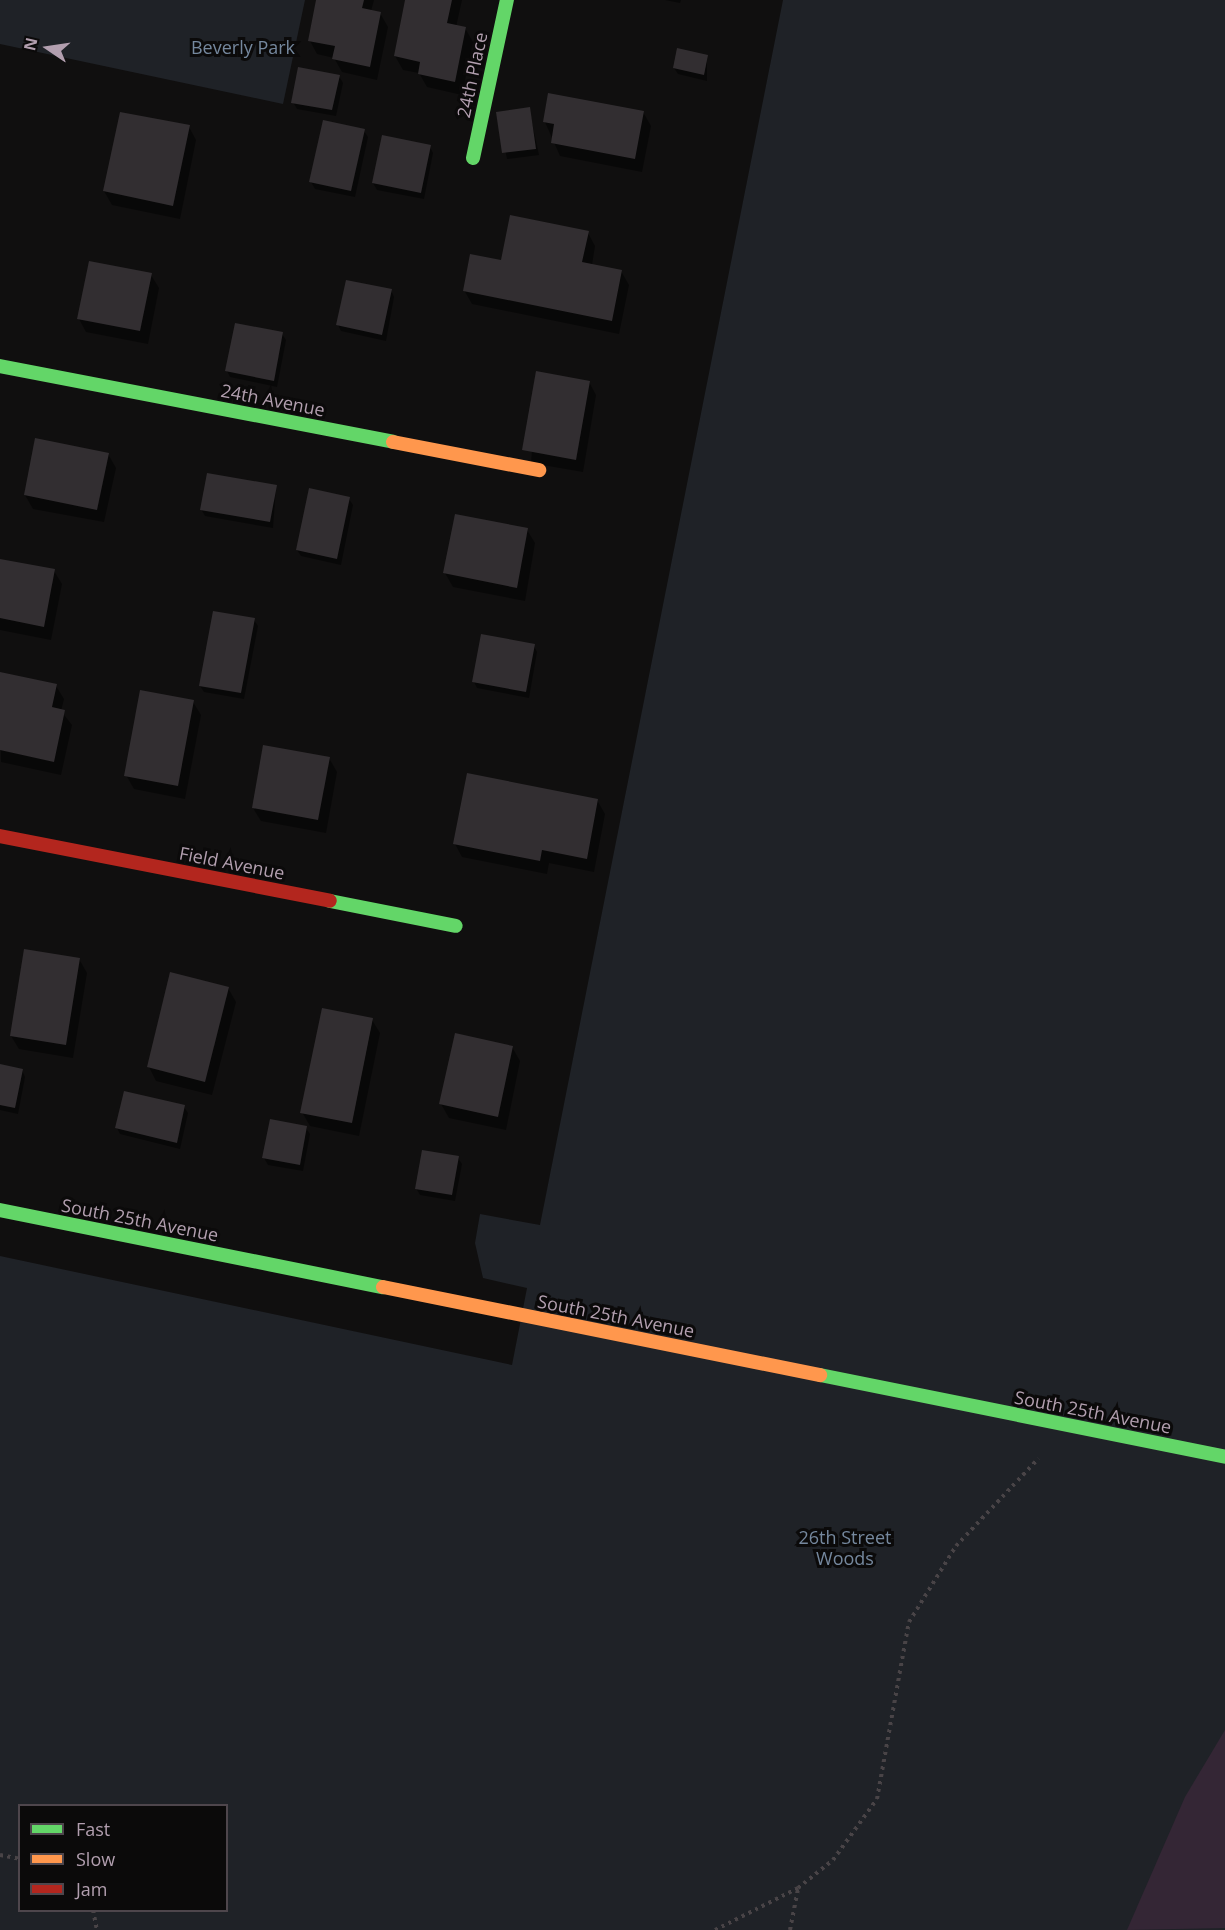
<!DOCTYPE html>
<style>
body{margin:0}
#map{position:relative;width:1225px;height:1930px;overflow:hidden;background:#100f0f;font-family:"Open Sans",sans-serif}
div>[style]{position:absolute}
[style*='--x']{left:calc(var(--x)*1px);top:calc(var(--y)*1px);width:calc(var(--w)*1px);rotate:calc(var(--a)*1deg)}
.green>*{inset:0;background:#1f2227}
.water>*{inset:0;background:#342635}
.shadow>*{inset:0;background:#0007}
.building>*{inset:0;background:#322e31}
.path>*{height:4px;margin-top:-2px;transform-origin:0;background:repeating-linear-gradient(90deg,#494447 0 3px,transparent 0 7.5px)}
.fast>*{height:14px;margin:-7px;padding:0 7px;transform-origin:7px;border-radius:7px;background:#63d668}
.slow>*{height:14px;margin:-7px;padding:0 7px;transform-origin:7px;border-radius:7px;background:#ff974d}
.jam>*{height:14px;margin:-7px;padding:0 7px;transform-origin:7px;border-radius:7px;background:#b3261e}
span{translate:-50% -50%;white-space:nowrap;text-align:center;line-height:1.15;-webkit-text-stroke:6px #0b0a0a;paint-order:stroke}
.park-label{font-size:18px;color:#75889e}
.street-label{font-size:18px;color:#b29faf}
.legend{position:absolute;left:18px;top:1804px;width:210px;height:108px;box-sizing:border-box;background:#0b0a0a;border:2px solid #4e464c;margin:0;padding:8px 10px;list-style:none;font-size:18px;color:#b29faf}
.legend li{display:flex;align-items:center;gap:12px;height:30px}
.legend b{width:30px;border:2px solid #4e464c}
.north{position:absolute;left:18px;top:18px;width:60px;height:60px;-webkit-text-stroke:4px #0b0a0a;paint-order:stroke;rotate:283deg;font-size:16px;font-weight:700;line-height:24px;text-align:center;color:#b29faf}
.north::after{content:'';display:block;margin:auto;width:21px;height:27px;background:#b29faf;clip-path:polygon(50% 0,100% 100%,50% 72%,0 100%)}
</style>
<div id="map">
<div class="green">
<i style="clip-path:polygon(0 0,305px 0,283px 104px,0 44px)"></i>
<i style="clip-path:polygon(evenodd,783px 0,1225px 0,1225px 1930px,0 1930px,0 1256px,512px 1365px,527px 1288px,483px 1278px,475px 1243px,480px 1214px,540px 1225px,783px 0,20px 1806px,226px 1806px,226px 1910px,20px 1910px,20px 1806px)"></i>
</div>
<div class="water">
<i style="clip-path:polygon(1225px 1730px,1225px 1928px,1127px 1930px,1185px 1797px)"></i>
</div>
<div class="shadow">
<i style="clip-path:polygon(318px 0,374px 0,371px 11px,380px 13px,388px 27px,377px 80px,342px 72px,334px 58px,317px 54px,310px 41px)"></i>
<i style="clip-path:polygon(406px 0,462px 0,456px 27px,465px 28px,473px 42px,462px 95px,427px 87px,419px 73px,403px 70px,395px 56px)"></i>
<i style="clip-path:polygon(665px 0,681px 0,680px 3px)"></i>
<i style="clip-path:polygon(707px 56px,707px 81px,678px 74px,674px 68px)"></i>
<i style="clip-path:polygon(339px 76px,343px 83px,336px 116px,297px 109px,293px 102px)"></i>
<i style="clip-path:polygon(529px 109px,539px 155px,507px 159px,498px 113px)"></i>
<i style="clip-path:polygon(643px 112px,651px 126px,642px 172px,560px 156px,545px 122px)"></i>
<i style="clip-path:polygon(189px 127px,196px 140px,180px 219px,112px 205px,104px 191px)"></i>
<i style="clip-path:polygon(364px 131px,368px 137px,355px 197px,315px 189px,311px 182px)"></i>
<i style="clip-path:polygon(430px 147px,433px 153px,424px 199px,377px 190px,373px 183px)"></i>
<i style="clip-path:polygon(588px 233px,595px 246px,592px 265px,621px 271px,629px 285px,619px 334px,472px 304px,464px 290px,502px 262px)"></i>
<i style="clip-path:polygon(151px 275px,159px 288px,148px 344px,86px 332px,79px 319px)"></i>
<i style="clip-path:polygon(391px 290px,394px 297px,386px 341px,341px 331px,338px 325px)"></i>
<i style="clip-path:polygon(282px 334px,286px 340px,277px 387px,230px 377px,227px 371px)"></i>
<i style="clip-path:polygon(538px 373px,589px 382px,596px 395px,583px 472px,531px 463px)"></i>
<i style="clip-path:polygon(108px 454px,116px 468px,104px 522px,33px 509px,25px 495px)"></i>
<i style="clip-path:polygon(276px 487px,273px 528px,205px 516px,201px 509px)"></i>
<i style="clip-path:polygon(349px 499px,353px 505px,341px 565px,301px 556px,297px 550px)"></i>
<i style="clip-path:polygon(527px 530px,535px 543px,525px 601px,453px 587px,445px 573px)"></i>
<i style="clip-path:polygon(0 560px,54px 571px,62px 584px,51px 640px,0 630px)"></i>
<i style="clip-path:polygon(254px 620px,258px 626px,244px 699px,204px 692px,200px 686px)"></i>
<i style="clip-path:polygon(534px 646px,537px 652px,529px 698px,477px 688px,474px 682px)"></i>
<i style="clip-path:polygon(0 673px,56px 686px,64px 699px,61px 711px,72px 725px,61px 775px,1px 762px)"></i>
<i style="clip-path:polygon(193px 702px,201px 715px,185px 799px,134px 789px,126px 775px)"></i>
<i style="clip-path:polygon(329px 758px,337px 772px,326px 833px,261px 821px,253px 808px)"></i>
<i style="clip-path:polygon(597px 800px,605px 814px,594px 872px,549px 863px,547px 874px,462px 857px,455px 844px)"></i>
<i style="clip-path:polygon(79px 959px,87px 973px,73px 1058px,19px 1049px,11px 1036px)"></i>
<i style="clip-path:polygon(228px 988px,236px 1002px,212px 1095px,156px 1081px,149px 1067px)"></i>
<i style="clip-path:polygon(372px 1020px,380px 1033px,359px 1136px,310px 1126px,302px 1112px)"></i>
<i style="clip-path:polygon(512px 1047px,520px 1061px,506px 1130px,449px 1118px,441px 1104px)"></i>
<i style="clip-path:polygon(0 1066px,22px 1070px,25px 1077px,18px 1114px,0 1110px)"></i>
<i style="clip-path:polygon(184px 1107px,188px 1113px,180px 1149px,120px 1134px,117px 1128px)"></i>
<i style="clip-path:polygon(306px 1128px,310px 1134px,303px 1171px,268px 1165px,264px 1158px)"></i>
<i style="clip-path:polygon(458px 1158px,462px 1164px,455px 1201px,420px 1195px,416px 1188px)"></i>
</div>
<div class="building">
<i style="clip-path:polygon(316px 0,364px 0,362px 8px,381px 12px,370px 67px,332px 59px,335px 46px,308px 41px)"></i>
<i style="clip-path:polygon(405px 0,452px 0,447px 23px,466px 27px,455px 82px,418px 74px,420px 62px,394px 56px)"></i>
<i style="clip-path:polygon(677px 48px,708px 55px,704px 75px,673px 68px)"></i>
<i style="clip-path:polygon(298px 67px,340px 75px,332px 110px,291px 103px)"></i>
<i style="clip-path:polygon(548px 93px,644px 111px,635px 159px,551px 143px,554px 124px,543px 122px)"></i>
<i style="clip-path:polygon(530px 107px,536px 149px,502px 153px,496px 112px)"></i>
<i style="clip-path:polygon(120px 112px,190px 125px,173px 206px,103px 191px)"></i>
<i style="clip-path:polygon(323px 120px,365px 129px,351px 191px,309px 182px)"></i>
<i style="clip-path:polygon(382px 135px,431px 145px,421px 193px,372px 183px)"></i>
<i style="clip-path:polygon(510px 215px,589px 231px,582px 262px,622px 270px,612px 321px,463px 291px,470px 254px,501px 260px)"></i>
<i style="clip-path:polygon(89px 261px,152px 273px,140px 331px,77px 319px)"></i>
<i style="clip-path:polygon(346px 280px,392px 289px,382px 335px,336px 325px)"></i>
<i style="clip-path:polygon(235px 323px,283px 332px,274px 381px,225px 371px)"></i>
<i style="clip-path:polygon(536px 371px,590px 381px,576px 460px,522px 450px)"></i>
<i style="clip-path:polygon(35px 438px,109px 453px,97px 510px,24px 495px)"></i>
<i style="clip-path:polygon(207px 473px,277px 485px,270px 522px,200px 510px)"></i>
<i style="clip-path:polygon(309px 488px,350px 497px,337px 559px,296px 550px)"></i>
<i style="clip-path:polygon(455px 514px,528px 528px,517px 588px,443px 573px)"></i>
<i style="clip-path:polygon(0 559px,55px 569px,44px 627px,0 618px)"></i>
<i style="clip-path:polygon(213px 611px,255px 618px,241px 693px,199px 686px)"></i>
<i style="clip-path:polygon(481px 634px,535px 644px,526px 692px,472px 682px)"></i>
<i style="clip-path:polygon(0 672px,57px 684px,52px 707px,65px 710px,54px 762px,0 750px)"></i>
<i style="clip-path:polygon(140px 690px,194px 700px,178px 786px,124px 776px)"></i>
<i style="clip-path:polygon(263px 745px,330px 757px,318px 820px,252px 808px)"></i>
<i style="clip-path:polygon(467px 773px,598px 799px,587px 859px,542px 850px,540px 861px,453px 844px)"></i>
<i style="clip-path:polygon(24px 949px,80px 958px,66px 1045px,10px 1036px)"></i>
<i style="clip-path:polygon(170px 972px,229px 987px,205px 1082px,147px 1067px)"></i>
<i style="clip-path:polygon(322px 1008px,373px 1018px,352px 1123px,300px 1113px)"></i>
<i style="clip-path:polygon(455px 1033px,513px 1046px,498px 1117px,439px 1104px)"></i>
<i style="clip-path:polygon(0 1064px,23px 1069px,15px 1108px,0 1105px)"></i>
<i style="clip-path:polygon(124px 1091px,185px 1105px,177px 1143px,115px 1128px)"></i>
<i style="clip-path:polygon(270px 1119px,307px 1126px,300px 1165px,262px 1158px)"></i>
<i style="clip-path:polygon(422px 1150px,459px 1156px,452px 1195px,415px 1189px)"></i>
</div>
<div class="path">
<i style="--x:0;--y:1855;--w:20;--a:11"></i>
<i style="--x:93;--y:1910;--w:20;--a:79"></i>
<i style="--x:715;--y:1930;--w:93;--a:-26.8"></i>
<i style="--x:798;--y:1888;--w:45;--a:-38.7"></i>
<i style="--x:833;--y:1860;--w:75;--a:-54.2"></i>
<i style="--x:877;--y:1799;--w:180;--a:-79.8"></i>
<i style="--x:909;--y:1622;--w:89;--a:-58.3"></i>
<i style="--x:956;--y:1546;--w:120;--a:-46.7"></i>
<i style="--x:790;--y:1930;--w:42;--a:-79"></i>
</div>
<div class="fast">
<i style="--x:473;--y:158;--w:162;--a:-77.9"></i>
<i style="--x:0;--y:366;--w:400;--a:10.9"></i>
<i style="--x:330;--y:901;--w:128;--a:11.2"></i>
<i style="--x:0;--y:1210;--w:391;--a:11.4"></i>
<i style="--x:820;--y:1375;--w:413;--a:11.4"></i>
</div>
<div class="slow">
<i style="--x:393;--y:442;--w:149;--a:10.9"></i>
<i style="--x:383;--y:1287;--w:446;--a:11.4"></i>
</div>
<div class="jam">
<i style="--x:0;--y:836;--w:336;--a:11.1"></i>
</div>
<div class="park-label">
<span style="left:243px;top:47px">Beverly Park</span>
<span style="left:845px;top:1548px">26th Street<br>Woods</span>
</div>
<div class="street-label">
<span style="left:472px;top:75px;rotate:-78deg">24th Place</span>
<span style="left:273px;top:400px;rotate:11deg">24th Avenue</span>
<span style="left:232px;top:863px;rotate:11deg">Field Avenue</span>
<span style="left:140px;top:1220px;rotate:11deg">South 25th Avenue</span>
<span style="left:616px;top:1316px;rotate:11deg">South 25th Avenue</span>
<span style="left:1093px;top:1412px;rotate:11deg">South 25th Avenue</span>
</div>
<ul class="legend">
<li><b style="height:8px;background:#63d668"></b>Fast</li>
<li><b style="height:8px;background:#ff974d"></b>Slow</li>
<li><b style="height:8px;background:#b3261e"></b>Jam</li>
</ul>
<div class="north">N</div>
</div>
